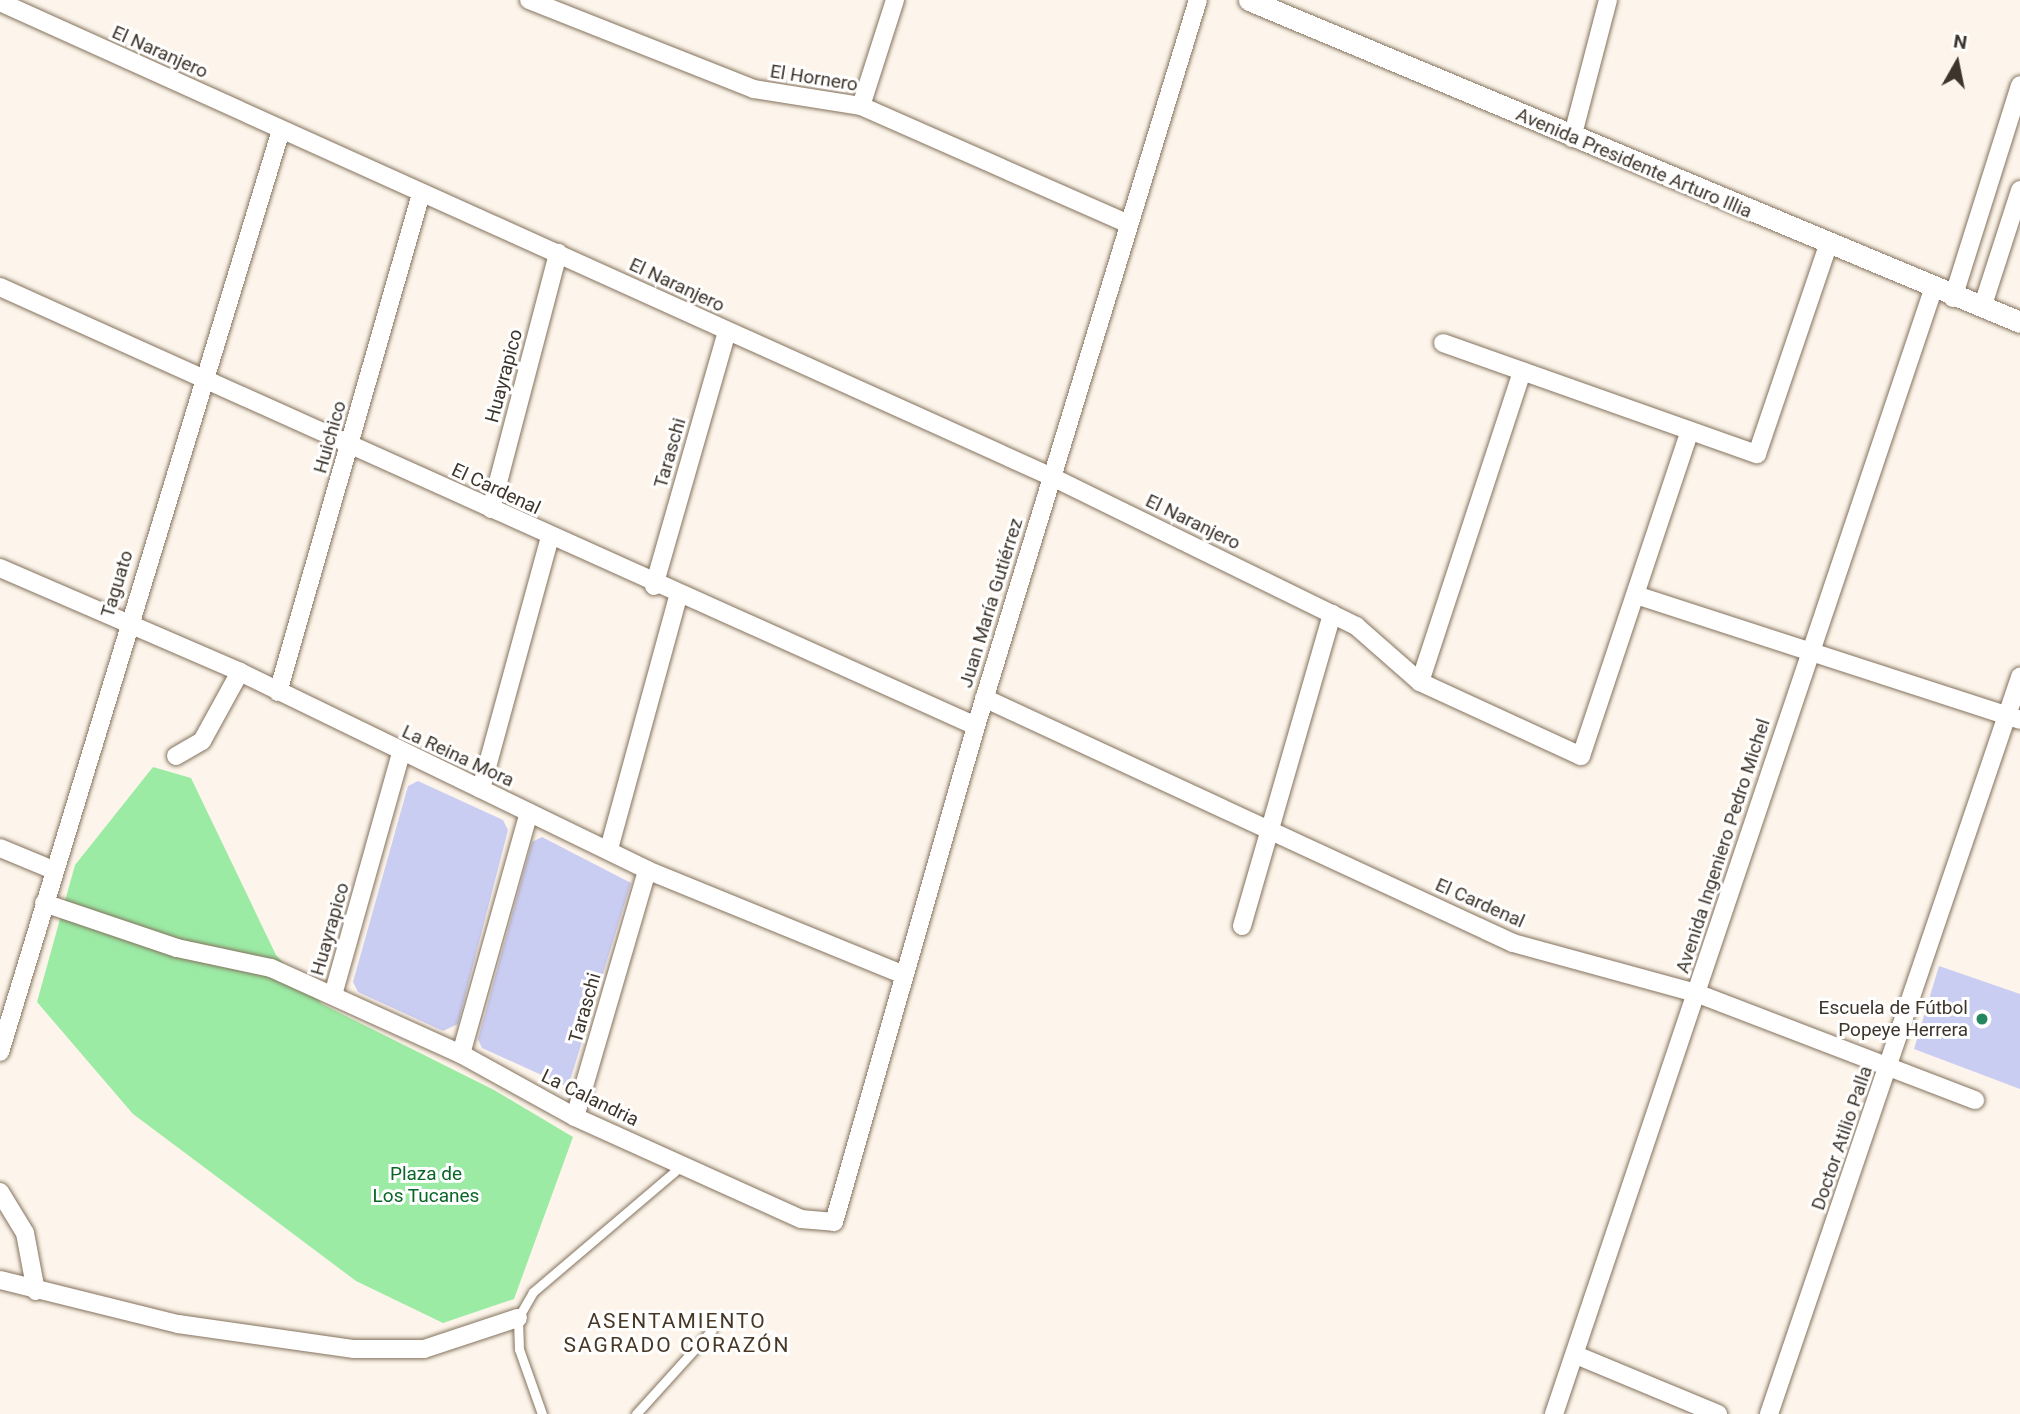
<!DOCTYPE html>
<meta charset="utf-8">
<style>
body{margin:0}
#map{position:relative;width:2020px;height:1414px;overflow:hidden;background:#fdf5eb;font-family:Roboto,sans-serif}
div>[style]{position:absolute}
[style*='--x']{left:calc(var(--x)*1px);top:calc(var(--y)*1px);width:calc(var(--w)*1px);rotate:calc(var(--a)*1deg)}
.green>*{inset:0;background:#9beba5}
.building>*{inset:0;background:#cacdf2}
.roads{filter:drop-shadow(0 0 2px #84725d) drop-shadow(0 0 2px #84725d)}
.service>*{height:9px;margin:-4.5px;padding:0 4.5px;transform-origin:4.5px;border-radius:4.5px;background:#fff}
.minor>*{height:18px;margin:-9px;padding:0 9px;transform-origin:9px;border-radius:9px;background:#fff}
.tertiary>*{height:21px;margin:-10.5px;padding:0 10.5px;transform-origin:10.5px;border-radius:10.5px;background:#fff}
.dots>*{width:19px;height:19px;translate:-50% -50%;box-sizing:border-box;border:4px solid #fff;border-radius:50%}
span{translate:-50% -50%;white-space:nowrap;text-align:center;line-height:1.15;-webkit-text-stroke:6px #fff;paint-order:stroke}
.street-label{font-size:19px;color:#3d352c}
.poi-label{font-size:19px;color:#3d352c}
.right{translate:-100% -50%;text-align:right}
.park-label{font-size:19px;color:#086626}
.neighbourhood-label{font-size:21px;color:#473724;letter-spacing:2px}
.north{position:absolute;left:1922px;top:28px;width:70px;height:70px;-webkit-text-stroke:5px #fff;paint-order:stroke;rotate:9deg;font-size:19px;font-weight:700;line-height:28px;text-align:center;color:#3d352c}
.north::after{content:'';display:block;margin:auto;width:24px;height:32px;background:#3d352c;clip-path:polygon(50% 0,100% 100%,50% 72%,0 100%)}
</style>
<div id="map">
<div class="green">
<i style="clip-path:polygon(153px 767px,191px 778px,276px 955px,322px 1004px,494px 1090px,573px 1137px,514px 1299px,443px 1323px,356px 1281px,133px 1114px,37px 1002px,75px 865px)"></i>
</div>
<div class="building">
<i style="clip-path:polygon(418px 781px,503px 820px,508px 830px,458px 1024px,443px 1031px,358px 992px,353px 982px,408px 786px)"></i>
<i style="clip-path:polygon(542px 837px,631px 883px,568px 1087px,482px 1048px,478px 1039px,532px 842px)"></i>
<i style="clip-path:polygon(1939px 966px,2020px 994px,2020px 1089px,1914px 1049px)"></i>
</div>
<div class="roads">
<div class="service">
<i style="--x:542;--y:1414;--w:69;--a:-109.5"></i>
<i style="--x:519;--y:1349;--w:31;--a:-92"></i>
<i style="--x:518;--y:1318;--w:30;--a:-60"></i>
<i style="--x:533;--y:1292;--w:196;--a:-40.4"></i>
<i style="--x:636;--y:1414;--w:113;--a:-47.9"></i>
</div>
<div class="minor">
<i style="--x:529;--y:0;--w:242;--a:21.6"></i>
<i style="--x:754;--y:89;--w:108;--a:9"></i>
<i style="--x:861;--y:106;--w:290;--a:23.8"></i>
<i style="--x:0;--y:2;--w:1154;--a:24.3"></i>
<i style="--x:1052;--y:477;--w:339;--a:26.1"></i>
<i style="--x:1356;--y:626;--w:85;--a:41.2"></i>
<i style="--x:1420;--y:682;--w:177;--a:24.7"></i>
<i style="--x:1581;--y:756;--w:343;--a:-71.5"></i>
<i style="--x:861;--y:106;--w:111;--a:-72.2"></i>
<i style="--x:1572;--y:138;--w:143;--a:-75.4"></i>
<i style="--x:0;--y:287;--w:1070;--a:24.22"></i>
<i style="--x:1953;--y:298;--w:223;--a:-72.5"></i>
<i style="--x:1982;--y:308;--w:124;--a:-72.1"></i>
<i style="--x:1443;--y:343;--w:333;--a:19.5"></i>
<i style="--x:1757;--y:454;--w:221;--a:-71.2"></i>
<i style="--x:491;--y:509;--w:265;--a:-75.3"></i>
<i style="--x:0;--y:568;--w:262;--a:23.4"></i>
<i style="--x:240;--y:672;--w:453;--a:25.9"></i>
<i style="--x:647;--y:870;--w:275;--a:22.2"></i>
<i style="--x:654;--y:586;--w:265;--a:-74"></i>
<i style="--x:1636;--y:595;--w:404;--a:18"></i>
<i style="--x:1420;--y:682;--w:327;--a:-71.8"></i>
<i style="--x:278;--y:692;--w:518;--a:-73.98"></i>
<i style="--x:984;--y:698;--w:583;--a:24.85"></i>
<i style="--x:1513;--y:943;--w:190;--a:15.3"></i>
<i style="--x:1696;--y:993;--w:299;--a:21"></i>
<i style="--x:176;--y:756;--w:30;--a:-30"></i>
<i style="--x:202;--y:741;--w:79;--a:-61.2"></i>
<i style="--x:481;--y:789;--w:261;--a:-74.7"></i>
<i style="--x:0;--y:848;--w:57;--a:22.5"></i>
<i style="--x:609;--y:849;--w:262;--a:-74.7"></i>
<i style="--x:44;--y:903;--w:140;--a:18.7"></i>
<i style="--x:177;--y:948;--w:96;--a:12"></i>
<i style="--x:271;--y:968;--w:209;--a:24.4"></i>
<i style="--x:461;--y:1054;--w:130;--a:28.9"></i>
<i style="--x:575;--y:1117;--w:248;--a:24.3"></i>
<i style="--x:801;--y:1219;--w:33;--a:5"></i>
<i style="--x:834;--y:1222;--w:516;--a:-74.02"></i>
<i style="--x:976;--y:726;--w:759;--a:-73"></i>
<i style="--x:1242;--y:926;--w:325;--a:-73.9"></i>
<i style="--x:333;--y:995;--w:251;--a:-74.3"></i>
<i style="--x:0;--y:1052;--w:964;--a:-73.05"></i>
<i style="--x:461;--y:1054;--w:251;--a:-74.3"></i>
<i style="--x:575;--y:1117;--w:257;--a:-73.7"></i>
<i style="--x:0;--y:1192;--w:48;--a:58.6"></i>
<i style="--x:25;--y:1233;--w:59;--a:79.3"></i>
<i style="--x:0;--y:1280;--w:183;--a:13.9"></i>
<i style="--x:178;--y:1324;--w:178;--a:8.1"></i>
<i style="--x:354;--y:1349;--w:70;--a:0"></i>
<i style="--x:424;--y:1349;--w:99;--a:-18.3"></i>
<i style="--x:1576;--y:1355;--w:154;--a:22.6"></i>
<i style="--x:1554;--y:1414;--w:1186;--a:-71.37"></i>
<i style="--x:1769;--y:1414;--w:779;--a:-71.19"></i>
</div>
<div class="tertiary">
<i style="--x:1249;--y:0;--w:836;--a:22.67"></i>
</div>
</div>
<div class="dots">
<i style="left:1982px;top:1019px;background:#248761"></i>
</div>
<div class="street-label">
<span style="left:160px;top:52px;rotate:24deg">El Naranjero</span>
<span style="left:814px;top:78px;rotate:9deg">El Hornero</span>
<span style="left:1634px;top:163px;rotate:23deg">Avenida Presidente Arturo Illia</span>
<span style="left:677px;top:285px;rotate:25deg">El Naranjero</span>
<span style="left:504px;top:376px;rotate:-75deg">Huayrapico</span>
<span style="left:330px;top:437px;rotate:-74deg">Huichico</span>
<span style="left:670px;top:453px;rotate:-74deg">Taraschi</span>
<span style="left:496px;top:489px;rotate:25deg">El Cardenal</span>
<span style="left:1193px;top:522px;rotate:26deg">El Naranjero</span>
<span style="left:117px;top:584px;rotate:-73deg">Taguato</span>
<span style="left:991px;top:603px;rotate:-73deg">Juan María Gutiérrez</span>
<span style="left:458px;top:756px;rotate:25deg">La Reina Mora</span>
<span style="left:1723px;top:846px;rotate:-72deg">Avenida Ingeniero Pedro Michel</span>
<span style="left:1480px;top:903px;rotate:24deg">El Cardenal</span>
<span style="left:330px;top:929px;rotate:-74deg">Huayrapico</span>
<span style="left:585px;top:1008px;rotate:-74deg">Taraschi</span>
<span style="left:590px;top:1098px;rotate:26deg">La Calandria</span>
<span style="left:1842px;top:1138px;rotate:-71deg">Doctor Atilio Palla</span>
</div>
<div class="poi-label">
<span class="right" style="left:1968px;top:1019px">Escuela de Fútbol<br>Popeye Herrera</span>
</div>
<div class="park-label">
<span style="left:426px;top:1185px">Plaza de<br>Los Tucanes</span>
</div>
<div class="neighbourhood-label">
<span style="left:677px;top:1333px">ASENTAMIENTO<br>SAGRADO CORAZÓN</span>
</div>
<div class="north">N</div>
</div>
